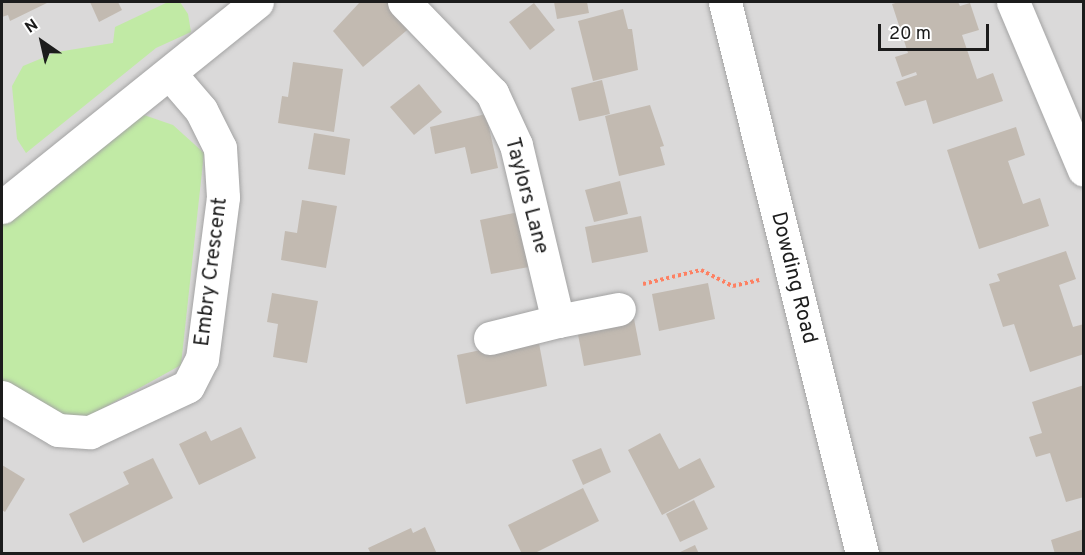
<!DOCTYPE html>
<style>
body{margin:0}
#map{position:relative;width:1085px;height:555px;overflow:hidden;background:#eeebe1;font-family:Overpass,sans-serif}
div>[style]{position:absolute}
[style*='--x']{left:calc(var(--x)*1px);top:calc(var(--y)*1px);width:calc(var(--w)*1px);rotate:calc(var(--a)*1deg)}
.residential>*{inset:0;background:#dad9d9}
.grass>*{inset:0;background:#c1eaa5}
.building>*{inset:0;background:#c2bab1}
.path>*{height:4px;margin-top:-2px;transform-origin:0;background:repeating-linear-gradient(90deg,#fd8163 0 3px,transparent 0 6px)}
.roads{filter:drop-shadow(0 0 2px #a3a3a3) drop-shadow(0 0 2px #a3a3a3)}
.street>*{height:33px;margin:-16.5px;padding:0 16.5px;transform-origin:16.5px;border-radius:16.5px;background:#fff}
span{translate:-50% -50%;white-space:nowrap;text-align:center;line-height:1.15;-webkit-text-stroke:5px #fff;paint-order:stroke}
.street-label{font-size:21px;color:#1c1c1c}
.frame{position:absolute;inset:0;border:3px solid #1c1c1c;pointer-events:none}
.north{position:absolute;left:12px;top:12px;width:60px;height:60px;-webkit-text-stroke:4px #fff;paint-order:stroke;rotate:326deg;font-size:16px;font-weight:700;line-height:24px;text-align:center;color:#1c1c1c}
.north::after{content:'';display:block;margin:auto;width:21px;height:27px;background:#1c1c1c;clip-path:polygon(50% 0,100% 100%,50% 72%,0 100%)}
.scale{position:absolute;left:878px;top:24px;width:111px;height:27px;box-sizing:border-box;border:3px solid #1c1c1c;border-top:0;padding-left:8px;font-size:18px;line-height:21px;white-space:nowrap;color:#1c1c1c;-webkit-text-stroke:4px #fff;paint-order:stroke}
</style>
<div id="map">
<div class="residential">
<i style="clip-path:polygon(2px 2px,1083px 2px,1083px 553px,2px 553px)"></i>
</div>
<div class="grass">
<i style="clip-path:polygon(168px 2px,180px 2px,188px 14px,191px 32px,156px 48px,26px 153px,17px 139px,12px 86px,23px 66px,57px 52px,113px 43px,115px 27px)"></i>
<i style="clip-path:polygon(141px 114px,173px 125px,204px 153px,181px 365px,87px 417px,48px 418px,2px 390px,2px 223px)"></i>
</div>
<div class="building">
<i style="clip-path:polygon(2px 2px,49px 2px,10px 21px,8px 15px,2px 17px)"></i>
<i style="clip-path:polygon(90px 2px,118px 2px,122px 10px,99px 22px)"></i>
<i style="clip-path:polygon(360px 2px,392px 2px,412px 26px,363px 67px,333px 31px)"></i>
<i style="clip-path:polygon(554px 2px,587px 2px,589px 13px,557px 19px)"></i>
<i style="clip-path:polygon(899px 2px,958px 2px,960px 6px,970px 3px,979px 30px,962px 35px,977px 79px,993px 73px,1003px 101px,933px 124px,926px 100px,905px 106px,896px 82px,917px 75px,916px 72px,902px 77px,895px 57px,908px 53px,892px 4px)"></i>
<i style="clip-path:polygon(534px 3px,555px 30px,530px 50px,509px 22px)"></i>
<i style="clip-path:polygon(623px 9px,628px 29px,632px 29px,638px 70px,593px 81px,578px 21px)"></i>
<i style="clip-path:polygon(293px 62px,343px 69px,334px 132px,278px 123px,282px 96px,288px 97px)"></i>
<i style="clip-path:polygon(602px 80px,610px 114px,579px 121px,571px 88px)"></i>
<i style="clip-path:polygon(419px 84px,442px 112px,414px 135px,390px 107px)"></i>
<i style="clip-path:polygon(650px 105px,664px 146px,660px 147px,665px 165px,619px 176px,605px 116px)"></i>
<i style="clip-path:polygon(486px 114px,498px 168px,471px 174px,465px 147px,435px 154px,430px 127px)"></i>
<i style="clip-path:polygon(1016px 127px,1025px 155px,1008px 161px,1023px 204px,1040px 198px,1049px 226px,979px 249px,947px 150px)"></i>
<i style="clip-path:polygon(314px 133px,350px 139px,345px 175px,308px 169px)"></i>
<i style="clip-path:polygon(620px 181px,628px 214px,594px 222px,585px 190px)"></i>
<i style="clip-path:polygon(302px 200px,337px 206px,326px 268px,281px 260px,285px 231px,297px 233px)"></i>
<i style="clip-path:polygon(519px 212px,529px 267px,491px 274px,480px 220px)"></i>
<i style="clip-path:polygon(641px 216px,648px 252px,592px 263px,585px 227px)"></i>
<i style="clip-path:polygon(1066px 251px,1076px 279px,1059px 285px,1073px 327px,1084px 324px,1084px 354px,1030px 372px,1014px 324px,1003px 327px,989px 284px,1000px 281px,997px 274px)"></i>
<i style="clip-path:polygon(708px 283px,715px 319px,659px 331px,652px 294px)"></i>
<i style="clip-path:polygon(272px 293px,318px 301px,307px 363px,273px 357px,278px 324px,267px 322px)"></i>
<i style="clip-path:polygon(634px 319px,641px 355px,584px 366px,577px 329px)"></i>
<i style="clip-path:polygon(538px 338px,547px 386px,466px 404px,457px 355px)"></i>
<i style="clip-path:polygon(1084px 385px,1084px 497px,1066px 502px,1050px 453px,1036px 457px,1029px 437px,1042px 433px,1032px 402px)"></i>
<i style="clip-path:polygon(241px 427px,256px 458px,199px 485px,179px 444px,206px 431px,211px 441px)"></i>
<i style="clip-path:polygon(660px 433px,679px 469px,700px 458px,715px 487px,662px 515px,628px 450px)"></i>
<i style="clip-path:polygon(601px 448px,611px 472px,583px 485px,572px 460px)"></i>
<i style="clip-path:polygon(153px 458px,173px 498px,83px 543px,69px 514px,129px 484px,123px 472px)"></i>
<i style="clip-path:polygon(2px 465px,25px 479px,5px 512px,2px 510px)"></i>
<i style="clip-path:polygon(583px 488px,599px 521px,533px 554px,522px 554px,508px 525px)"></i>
<i style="clip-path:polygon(694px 500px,708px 529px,680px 542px,666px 514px)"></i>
<i style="clip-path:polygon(425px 527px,437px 554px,371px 554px,368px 548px,411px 528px,413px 533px)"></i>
<i style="clip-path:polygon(1084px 529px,1084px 554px,1055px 554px,1051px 540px)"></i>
<i style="clip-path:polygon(695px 545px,699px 554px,676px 554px)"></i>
</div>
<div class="path">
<i style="--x:643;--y:284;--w:60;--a:-13.6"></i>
<i style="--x:701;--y:270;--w:36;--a:27"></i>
<i style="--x:733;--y:286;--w:27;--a:-13"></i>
</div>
<div class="roads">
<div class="street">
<i style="--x:404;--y:2;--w:127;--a:46"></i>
<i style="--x:492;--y:93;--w:57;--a:65.2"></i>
<i style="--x:516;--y:145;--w:181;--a:76.6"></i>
<i style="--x:558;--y:321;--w:62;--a:-11.1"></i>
<i style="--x:725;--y:2;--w:569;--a:76.06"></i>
<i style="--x:1013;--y:2;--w:182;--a:67.1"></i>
<i style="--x:2;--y:207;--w:327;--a:-38.8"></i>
<i style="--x:490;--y:338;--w:70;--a:-14"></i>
<i style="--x:2;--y:397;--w:65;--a:30.5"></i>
<i style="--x:58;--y:430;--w:32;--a:4"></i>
<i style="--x:90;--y:432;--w:108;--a:-25.1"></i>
<i style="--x:188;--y:386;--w:30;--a:-63"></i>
<i style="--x:202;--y:359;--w:163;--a:-82.6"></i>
<i style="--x:223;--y:197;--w:49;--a:-93.5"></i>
<i style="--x:220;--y:148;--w:42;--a:-116.6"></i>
<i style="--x:201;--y:110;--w:48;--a:-130.7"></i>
</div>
</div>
<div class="street-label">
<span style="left:526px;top:196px;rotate:75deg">Taylors Lane</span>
<span style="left:212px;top:272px;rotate:-83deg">Embry Crescent</span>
<span style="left:793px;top:278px;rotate:76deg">Dowding Road</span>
</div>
<div class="frame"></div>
<div class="north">N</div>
<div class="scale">20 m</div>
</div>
